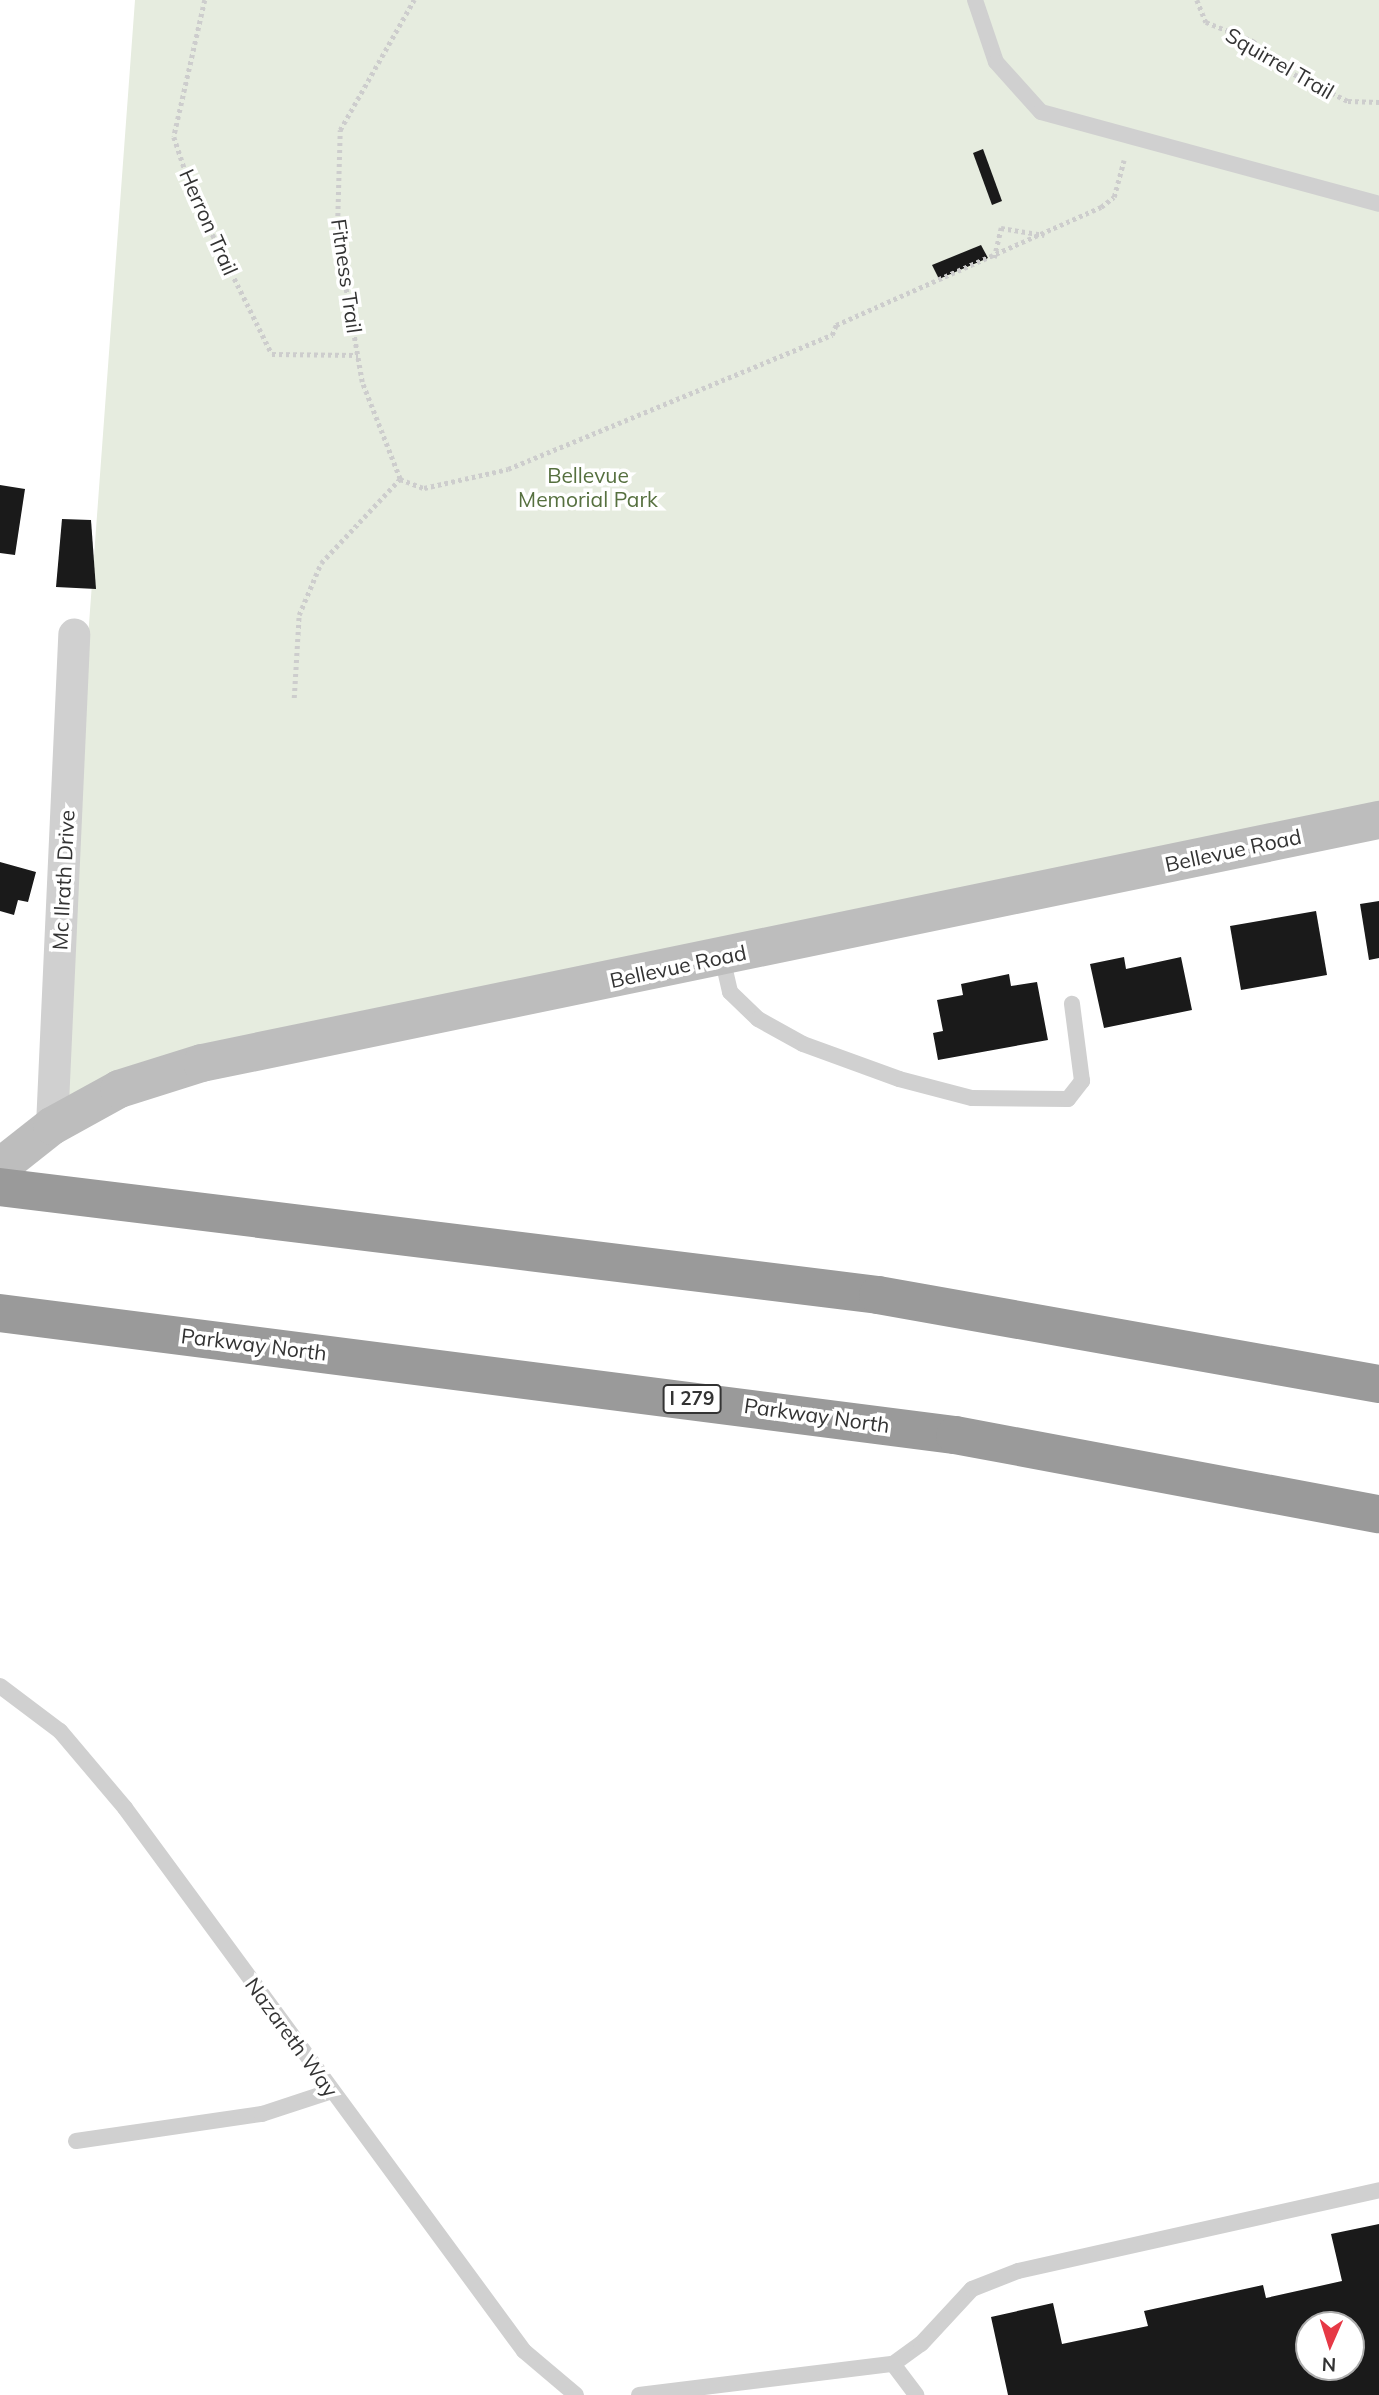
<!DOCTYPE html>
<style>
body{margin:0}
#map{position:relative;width:1379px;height:2395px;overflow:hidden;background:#fff;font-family:Mulish,sans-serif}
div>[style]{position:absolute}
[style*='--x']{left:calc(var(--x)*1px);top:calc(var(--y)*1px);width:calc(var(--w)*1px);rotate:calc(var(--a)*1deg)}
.green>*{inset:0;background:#e6ecdf}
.building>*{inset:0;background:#1a1a1a}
.path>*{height:4.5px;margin-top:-2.25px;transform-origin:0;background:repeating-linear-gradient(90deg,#cdcdcd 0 3.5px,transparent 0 7px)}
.lane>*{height:16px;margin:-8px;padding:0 8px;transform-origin:8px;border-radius:8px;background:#d0d0d0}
.street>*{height:32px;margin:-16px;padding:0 16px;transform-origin:16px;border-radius:16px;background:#d0d0d0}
.secondary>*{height:38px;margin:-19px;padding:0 19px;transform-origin:19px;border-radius:19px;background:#bdbdbd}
.highway>*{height:38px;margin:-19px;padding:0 19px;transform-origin:19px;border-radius:19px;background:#9a9a9a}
span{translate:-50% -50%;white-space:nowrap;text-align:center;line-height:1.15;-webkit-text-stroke:7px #fff;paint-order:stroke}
.shield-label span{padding:2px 5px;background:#fff;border:2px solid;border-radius:5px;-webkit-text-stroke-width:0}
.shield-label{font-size:19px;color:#333;font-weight:700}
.street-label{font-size:21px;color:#333}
.park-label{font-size:21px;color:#56703f}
.north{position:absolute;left:1295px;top:2311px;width:70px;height:70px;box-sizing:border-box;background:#fff;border:2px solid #adadad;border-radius:50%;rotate:183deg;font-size:19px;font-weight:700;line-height:28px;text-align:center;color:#333}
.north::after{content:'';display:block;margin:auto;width:24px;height:32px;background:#e63946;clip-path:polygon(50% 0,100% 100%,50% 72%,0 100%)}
</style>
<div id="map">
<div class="green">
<i style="clip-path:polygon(135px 0,1379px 0,1379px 820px,202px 1063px,52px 1126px)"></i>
</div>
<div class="building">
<i style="clip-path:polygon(983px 149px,1002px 201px,992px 205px,973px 153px)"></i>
<i style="clip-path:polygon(981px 245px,988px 258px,939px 279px,932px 265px)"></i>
<i style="clip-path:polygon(0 485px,25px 489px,15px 555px,0 553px)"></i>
<i style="clip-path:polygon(62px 519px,91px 520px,96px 589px,56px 587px)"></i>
<i style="clip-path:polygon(0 862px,36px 872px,28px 902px,18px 900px,14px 915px,0 911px)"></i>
<i style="clip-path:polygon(1379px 901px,1379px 958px,1369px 960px,1360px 904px)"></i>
<i style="clip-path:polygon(1316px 911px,1327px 975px,1241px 990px,1230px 926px)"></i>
<i style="clip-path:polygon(1124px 957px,1126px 969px,1181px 957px,1192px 1010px,1104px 1028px,1090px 964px)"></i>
<i style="clip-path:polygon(1009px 974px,1011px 986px,1037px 982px,1048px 1040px,938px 1060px,933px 1033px,943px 1031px,937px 1000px,963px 995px,961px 984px)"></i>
<i style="clip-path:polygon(evenodd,1379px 2224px,1379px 2395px,1008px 2395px,991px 2317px,1053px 2303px,1062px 2344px,1148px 2326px,1144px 2311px,1263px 2285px,1266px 2298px,1342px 2281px,1331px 2234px,1379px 2224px,1309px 2325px,1351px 2325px,1351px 2367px,1309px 2367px,1309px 2325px)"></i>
</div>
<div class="path">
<i style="--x:205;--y:0;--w:140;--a:102.8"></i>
<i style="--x:174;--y:137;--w:63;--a:71.6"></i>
<i style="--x:194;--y:197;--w:175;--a:63.6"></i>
<i style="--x:272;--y:354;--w:86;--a:0.7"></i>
<i style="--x:1197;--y:0;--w:24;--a:68"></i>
<i style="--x:1206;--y:22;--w:51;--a:22"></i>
<i style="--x:1253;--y:41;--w:46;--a:40.6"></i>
<i style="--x:1288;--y:71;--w:67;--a:26.6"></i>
<i style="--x:1348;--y:101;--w:31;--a:2"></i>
<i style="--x:994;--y:258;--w:31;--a:-77"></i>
<i style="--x:1001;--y:228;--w:44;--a:9.2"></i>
<i style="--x:400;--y:479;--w:26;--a:21"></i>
<i style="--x:424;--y:488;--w:86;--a:-12.7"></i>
<i style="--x:508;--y:469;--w:351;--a:-22.5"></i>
<i style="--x:832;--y:335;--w:11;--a:-68"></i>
<i style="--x:836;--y:325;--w:290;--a:-24"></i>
<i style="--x:1101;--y:207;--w:16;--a:-38"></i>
<i style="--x:1114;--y:197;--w:38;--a:-75"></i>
<i style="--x:400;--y:479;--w:104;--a:-111.4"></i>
<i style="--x:362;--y:382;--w:147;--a:-99.8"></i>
<i style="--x:337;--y:237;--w:107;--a:-88.4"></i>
<i style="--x:340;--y:130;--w:150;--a:-60.4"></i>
<i style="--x:294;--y:698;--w:83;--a:-86.6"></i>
<i style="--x:299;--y:615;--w:56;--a:-67.1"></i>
<i style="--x:321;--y:563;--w:115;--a:-46.8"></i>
</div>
<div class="lane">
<i style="--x:975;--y:0;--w:65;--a:71.3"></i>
<i style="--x:996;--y:62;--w:67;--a:48"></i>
<i style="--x:1041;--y:112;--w:350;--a:15.2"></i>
<i style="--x:722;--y:957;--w:36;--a:77"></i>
<i style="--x:730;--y:992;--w:39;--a:44"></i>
<i style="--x:758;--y:1019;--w:51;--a:29.1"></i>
<i style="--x:803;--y:1044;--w:102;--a:20"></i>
<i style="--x:899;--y:1079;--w:75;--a:14.6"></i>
<i style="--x:972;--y:1098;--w:96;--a:0.6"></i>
<i style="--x:1068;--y:1099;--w:23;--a:-52"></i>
<i style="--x:1082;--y:1081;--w:78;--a:-97.4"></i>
<i style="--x:0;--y:1686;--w:75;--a:36.9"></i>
<i style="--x:60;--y:1731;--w:101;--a:49.8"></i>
<i style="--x:125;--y:1808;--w:674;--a:53.69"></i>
<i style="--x:524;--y:2351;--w:68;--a:40.2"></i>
<i style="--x:76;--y:2141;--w:188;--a:-8.3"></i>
<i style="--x:262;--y:2114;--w:74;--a:-18.2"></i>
<i style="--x:893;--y:2364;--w:39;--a:53"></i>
<i style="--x:639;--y:2395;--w:256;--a:-7"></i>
<i style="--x:893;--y:2364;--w:34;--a:-36"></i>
<i style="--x:921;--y:2344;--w:75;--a:-47.2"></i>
<i style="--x:972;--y:2289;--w:49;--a:-21.4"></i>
<i style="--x:1018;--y:2271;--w:370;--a:-12.6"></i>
</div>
<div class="street">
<i style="--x:52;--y:1126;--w:492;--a:-87.4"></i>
</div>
<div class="secondary">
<i style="--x:0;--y:1167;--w:66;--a:-38.3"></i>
<i style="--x:52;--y:1126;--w:77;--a:-28.9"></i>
<i style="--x:119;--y:1089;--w:87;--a:-17.4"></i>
<i style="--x:202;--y:1063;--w:1202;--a:-11.67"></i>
</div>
<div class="highway">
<i style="--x:0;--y:1187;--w:885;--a:7.01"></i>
<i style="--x:878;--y:1295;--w:509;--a:10.07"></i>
<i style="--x:0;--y:1313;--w:963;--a:7.28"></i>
<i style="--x:955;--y:1435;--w:431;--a:10.6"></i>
</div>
<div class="shield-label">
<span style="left:692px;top:1399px">I 279</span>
</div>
<div class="street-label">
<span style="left:1280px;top:63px;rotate:30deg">Squirrel Trail</span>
<span style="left:209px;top:222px;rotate:66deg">Herron Trail</span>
<span style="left:347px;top:276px;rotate:82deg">Fitness Trail</span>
<span style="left:1233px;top:850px;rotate:-12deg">Bellevue Road</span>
<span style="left:63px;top:880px;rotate:-87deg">Mc Ilrath Drive</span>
<span style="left:678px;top:966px;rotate:-12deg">Bellevue Road</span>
<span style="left:254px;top:1344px;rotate:7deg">Parkway North</span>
<span style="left:817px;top:1415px;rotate:8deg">Parkway North</span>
<span style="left:292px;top:2037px;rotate:54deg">Nazareth Way</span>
</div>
<div class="park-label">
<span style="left:588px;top:487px">Bellevue<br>Memorial Park</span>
</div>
<div class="north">N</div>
</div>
